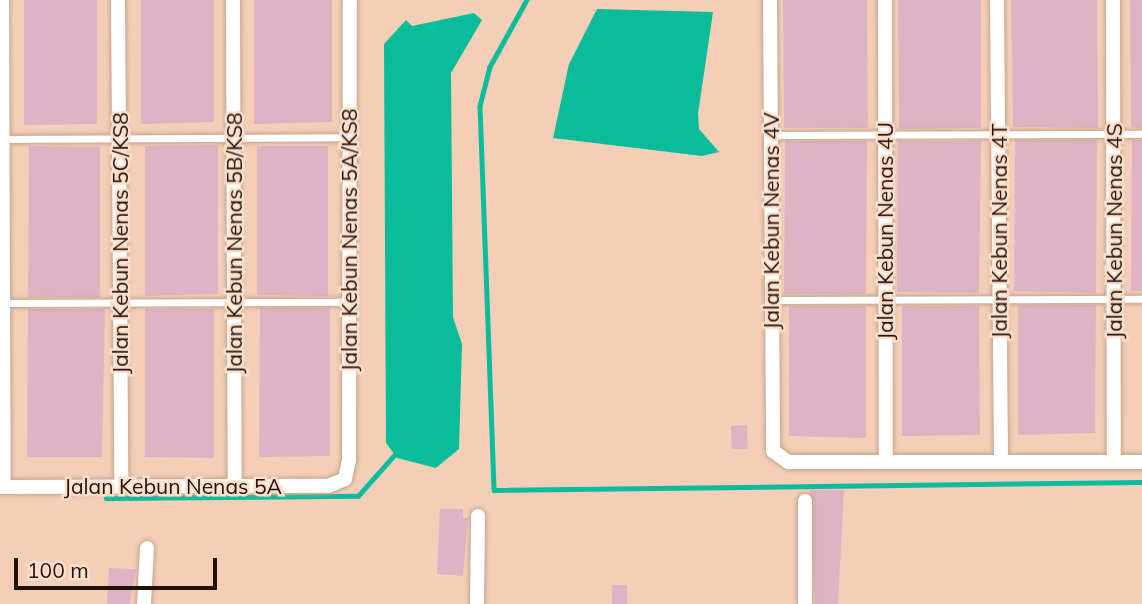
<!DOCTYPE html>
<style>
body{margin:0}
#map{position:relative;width:1142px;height:604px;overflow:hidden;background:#f4cfb8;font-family:Mulish,sans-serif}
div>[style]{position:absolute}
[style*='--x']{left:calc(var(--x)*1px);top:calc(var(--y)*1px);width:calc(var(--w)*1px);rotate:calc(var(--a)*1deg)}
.water>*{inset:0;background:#0bbc9b}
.stream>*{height:4.5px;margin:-2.25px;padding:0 2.25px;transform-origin:2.25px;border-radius:2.25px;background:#0bbc9b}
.building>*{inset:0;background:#deb4c4}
.roads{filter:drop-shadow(0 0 2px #c6a38c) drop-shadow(0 0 2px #c6a38c)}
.service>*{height:7px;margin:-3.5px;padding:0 3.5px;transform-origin:3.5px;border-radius:3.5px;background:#fff}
.minor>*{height:14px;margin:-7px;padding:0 7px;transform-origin:7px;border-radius:7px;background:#fff}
span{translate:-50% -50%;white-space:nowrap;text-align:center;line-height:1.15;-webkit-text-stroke:5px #fcdecb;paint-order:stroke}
.street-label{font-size:21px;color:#1f120a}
.scale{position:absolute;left:14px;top:558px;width:203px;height:32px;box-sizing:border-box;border:4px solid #1f120a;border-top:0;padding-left:9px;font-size:21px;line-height:24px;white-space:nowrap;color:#1f120a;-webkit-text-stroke:5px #fcdecb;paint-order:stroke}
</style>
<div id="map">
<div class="water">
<i style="clip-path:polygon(597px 9px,713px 12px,698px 114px,699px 129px,719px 152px,702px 156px,553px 138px,569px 64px)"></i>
<i style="clip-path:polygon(474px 13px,482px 20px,451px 73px,453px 317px,462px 344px,459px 449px,436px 468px,397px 458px,386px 443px,384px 44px,406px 20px,412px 26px)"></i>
</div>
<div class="stream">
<i style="--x:527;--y:0;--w:77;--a:118.9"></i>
<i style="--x:490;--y:67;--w:40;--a:104.4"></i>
<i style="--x:480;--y:106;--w:384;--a:87.9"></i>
<i style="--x:494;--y:490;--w:648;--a:-0.71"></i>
<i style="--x:106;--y:498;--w:252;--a:-0.5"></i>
<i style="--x:358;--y:496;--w:57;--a:-48.5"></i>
</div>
<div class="building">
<i style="clip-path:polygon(24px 0,97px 0,97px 124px,24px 125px)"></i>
<i style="clip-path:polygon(141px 0,214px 0,214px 122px,141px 124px)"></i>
<i style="clip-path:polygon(254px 0,332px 0,332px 122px,254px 124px)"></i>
<i style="clip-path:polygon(783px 0,867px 0,868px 128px,784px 128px)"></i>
<i style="clip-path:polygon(898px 0,981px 0,981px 128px,899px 129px)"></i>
<i style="clip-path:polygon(1011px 0,1097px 0,1098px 128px,1013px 127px)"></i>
<i style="clip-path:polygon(1130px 0,1142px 0,1142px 128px,1131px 127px)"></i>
<i style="clip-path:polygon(1015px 140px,1097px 140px,1096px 293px,1014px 291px)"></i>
<i style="clip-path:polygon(1132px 140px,1142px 140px,1142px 291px,1131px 291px)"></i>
<i style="clip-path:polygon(785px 141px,867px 141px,866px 294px,784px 294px)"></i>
<i style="clip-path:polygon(898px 141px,981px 141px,979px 293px,897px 292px)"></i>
<i style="clip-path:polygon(218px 145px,218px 294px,145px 296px,145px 146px)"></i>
<i style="clip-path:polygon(29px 146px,100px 147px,100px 297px,28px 297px)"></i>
<i style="clip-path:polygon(257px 146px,328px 146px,328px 296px,257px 295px)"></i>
<i style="clip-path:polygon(1018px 305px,1096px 305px,1095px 433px,1018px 435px)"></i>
<i style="clip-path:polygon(789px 306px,866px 306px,866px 438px,789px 436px)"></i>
<i style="clip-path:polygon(902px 306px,979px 306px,980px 435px,902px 436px)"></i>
<i style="clip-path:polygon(260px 308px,330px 308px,330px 456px,259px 457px)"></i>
<i style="clip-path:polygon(28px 309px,105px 309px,102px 457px,27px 457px)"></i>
<i style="clip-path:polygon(145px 309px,214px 309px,214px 458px,145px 457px)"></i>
<i style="clip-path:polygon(747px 425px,748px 449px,732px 449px,731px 426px)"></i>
<i style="clip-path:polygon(810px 490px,844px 490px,838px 604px,815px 604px)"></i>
<i style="clip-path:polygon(440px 509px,463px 509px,463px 518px,468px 518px,463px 576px,437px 574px)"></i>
<i style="clip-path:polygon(109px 568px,136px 569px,130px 604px,107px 604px)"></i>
<i style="clip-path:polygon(612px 585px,627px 585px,627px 604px,612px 604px)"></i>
</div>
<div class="roads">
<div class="service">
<i style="--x:771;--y:135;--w:371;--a:-0.2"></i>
<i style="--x:0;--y:139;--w:349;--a:-0.3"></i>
<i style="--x:772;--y:300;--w:370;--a:-0.2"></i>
<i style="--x:2;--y:303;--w:346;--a:-0.2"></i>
</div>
<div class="minor">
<i style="--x:2;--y:0;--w:486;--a:89.8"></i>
<i style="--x:118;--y:0;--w:486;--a:89.6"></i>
<i style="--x:233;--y:0;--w:486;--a:89.8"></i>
<i style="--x:770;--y:0;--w:451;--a:89.6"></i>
<i style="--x:773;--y:451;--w:19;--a:36"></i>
<i style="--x:788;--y:462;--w:354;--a:0"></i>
<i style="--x:885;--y:0;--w:462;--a:89.9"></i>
<i style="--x:997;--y:0;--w:462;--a:89.5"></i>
<i style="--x:1113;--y:0;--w:462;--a:89.9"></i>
<i style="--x:0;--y:487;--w:328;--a:-0.2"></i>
<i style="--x:328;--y:486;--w:18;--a:-22"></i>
<i style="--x:345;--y:479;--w:19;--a:-78"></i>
<i style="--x:349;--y:460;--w:460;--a:-89.9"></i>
<i style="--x:144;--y:604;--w:56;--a:-86.9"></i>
<i style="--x:477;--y:604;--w:88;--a:-89.3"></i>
<i style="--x:805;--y:604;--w:103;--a:-90"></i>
</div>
</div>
<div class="street-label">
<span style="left:771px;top:221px;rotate:-90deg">Jalan Kebun Nenas 4V</span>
<span style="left:885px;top:231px;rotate:-90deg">Jalan Kebun Nenas 4U</span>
<span style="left:999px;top:231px;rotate:-90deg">Jalan Kebun Nenas 4T</span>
<span style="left:1114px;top:231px;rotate:-90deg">Jalan Kebun Nenas 4S</span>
<span style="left:349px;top:240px;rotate:-90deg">Jalan Kebun Nenas 5A/KS8</span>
<span style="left:120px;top:243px;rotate:-90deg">Jalan Kebun Nenas 5C/KS8</span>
<span style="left:234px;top:243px;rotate:-90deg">Jalan Kebun Nenas 5B/KS8</span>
<span style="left:173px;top:486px">Jalan Kebun Nenas 5A</span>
</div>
<div class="scale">100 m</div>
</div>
